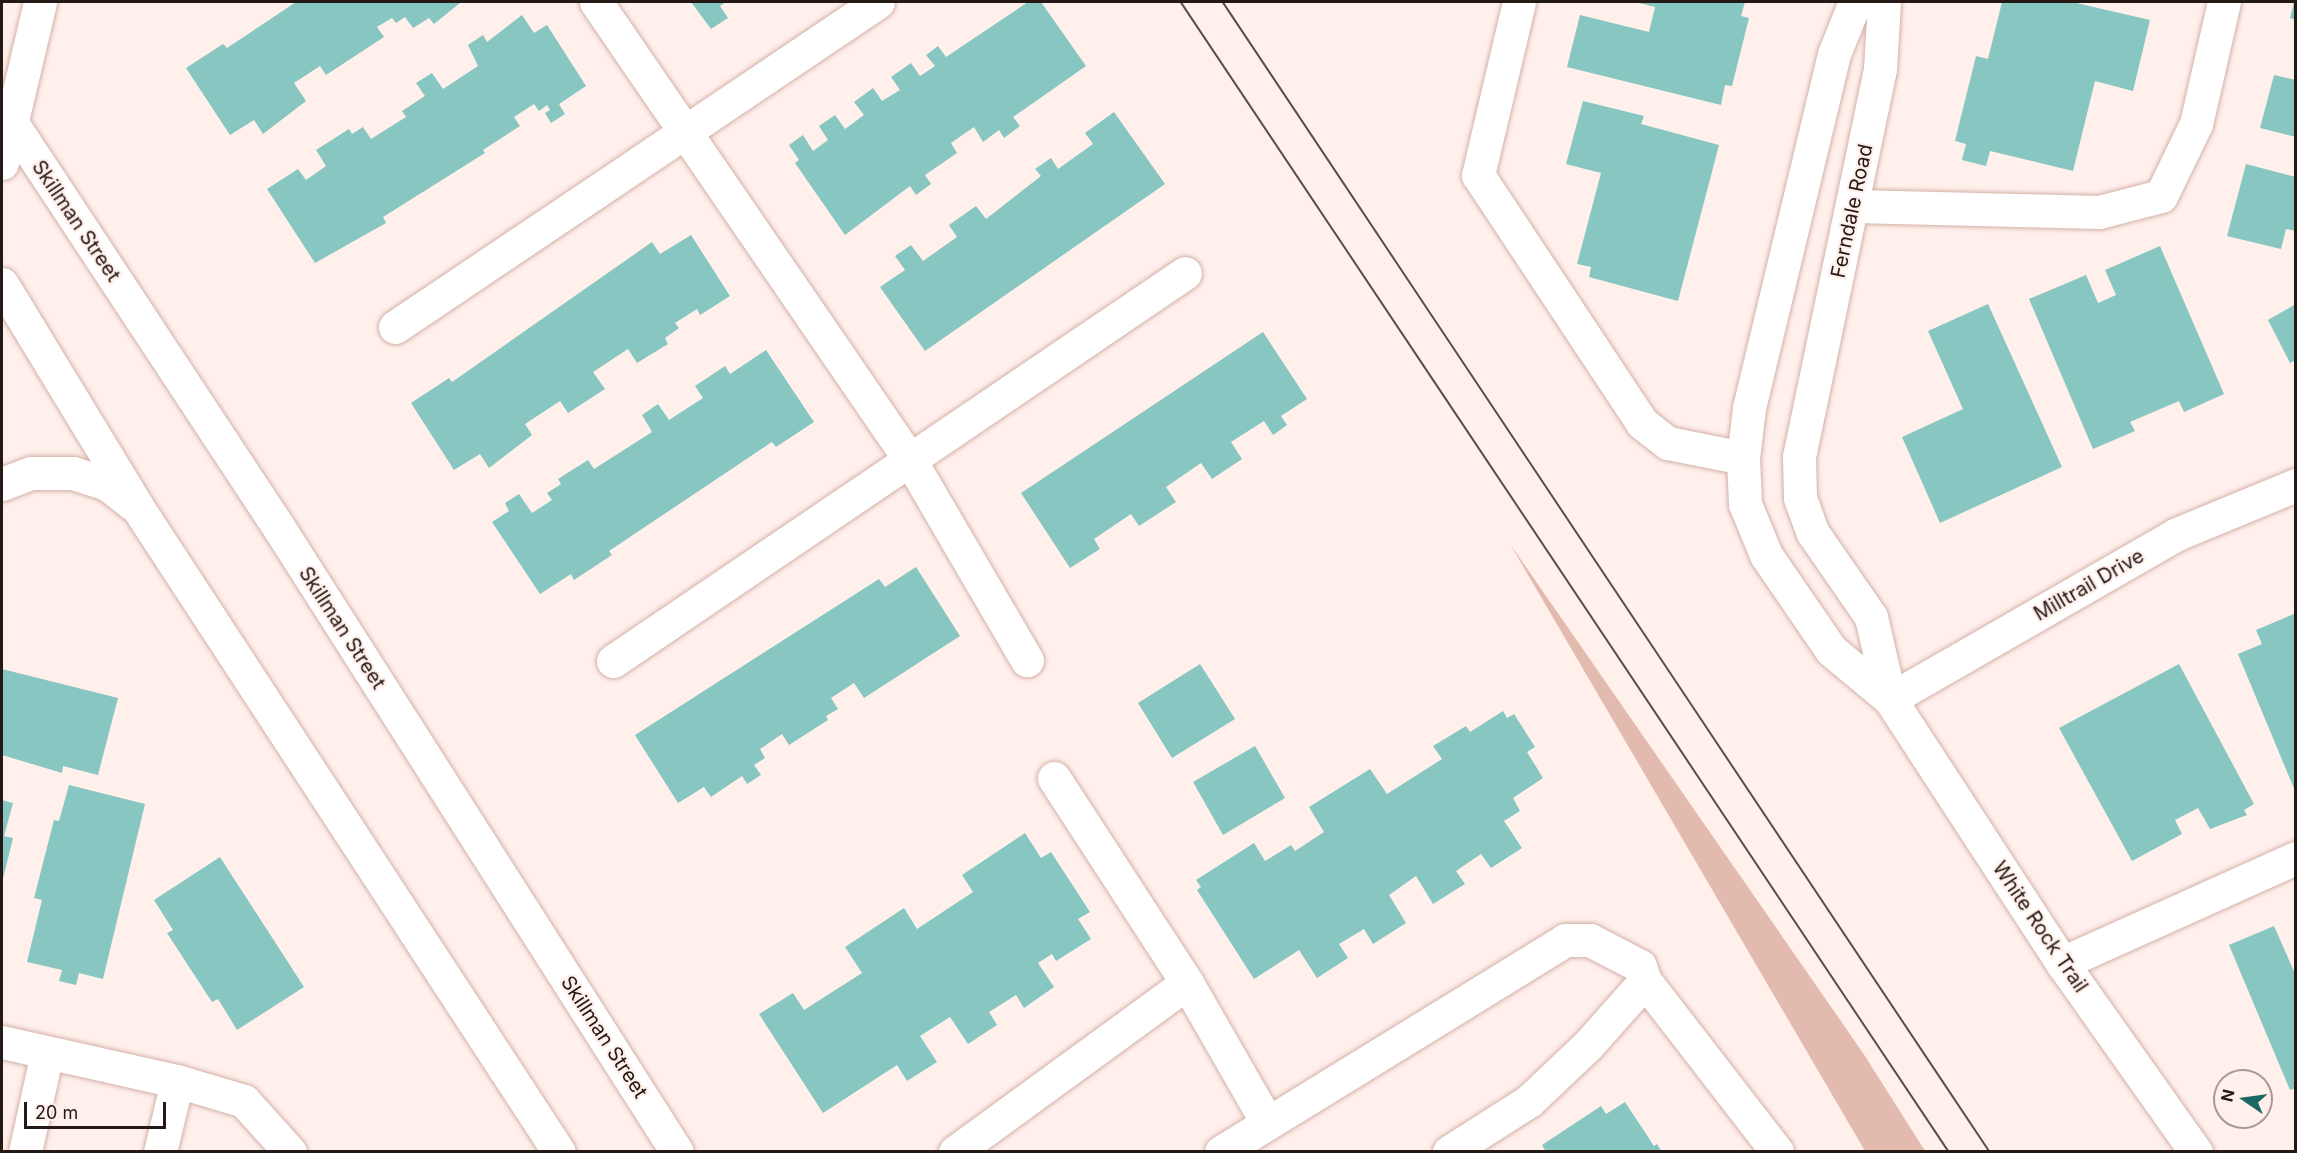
<!DOCTYPE html>
<style>
body{margin:0}
#map{position:relative;width:2297px;height:1153px;overflow:hidden;background:#fff0ec;font-family:Inter,sans-serif}
div>[style]{position:absolute}
[style*='--x']{left:calc(var(--x)*1px);top:calc(var(--y)*1px);width:calc(var(--w)*1px);rotate:calc(var(--a)*1deg)}
.green>*{inset:0;background:#e2baae}
.building>*{inset:0;background:#87c6c1}
.roads{filter:drop-shadow(0 0 2px #d4b1a7) drop-shadow(0 0 2px #d4b1a7)}
.minor>*{height:33px;margin:-16.5px;padding:0 16.5px;transform-origin:16.5px;border-radius:16.5px;background:#fff}
.major>*{height:33px;margin:-16.5px;padding:0 16.5px;transform-origin:16.5px;border-radius:16.5px;background:#fff}
.tram>*{height:1.5px;margin:-0.75px;padding:0 0.75px;transform-origin:0.75px;border-radius:0.75px;background:#5a4e4a}
span{translate:-50% -50%;white-space:nowrap;text-align:center;line-height:1.15;-webkit-text-stroke:4.5px #fff0ec;paint-order:stroke}
.street-label{font-size:20px;color:#251915}
.frame{position:absolute;inset:0;border:3px solid #251915;pointer-events:none}
.north{position:absolute;left:2213px;top:1069px;width:60px;height:60px;box-sizing:border-box;background:#fff0ec;border:2px solid #a89a96;border-radius:50%;rotate:283deg;font-size:16px;font-weight:700;line-height:24px;text-align:center;color:#251915}
.north::after{content:'';display:block;margin:auto;width:21px;height:27px;background:#1b6763;clip-path:polygon(50% 0,100% 100%,50% 72%,0 100%)}
.scale{position:absolute;left:24px;top:1102px;width:142px;height:27px;box-sizing:border-box;border:3px solid #251915;border-top:0;padding-left:8px;font-size:18px;line-height:21px;white-space:nowrap;color:#251915;-webkit-text-stroke:4px #fff0ec;paint-order:stroke}
</style>
<div id="map">
<div class="green">
<i style="clip-path:polygon(1510px 544px,1863px 1053px,1925px 1151px,1865px 1151px)"></i>
</div>
<div class="building">
<i style="clip-path:polygon(296px 2px,459px 2px,460px 3px,434px 24px,429px 18px,413px 28px,405px 17px,396px 23px,392px 18px,377px 27px,384px 37px,326px 75px,320px 66px,294px 83px,306px 101px,263px 134px,254px 120px,230px 135px,186px 68px,223px 44px,227px 48px)"></i>
<i style="clip-path:polygon(691px 2px,726px 2px,720px 6px,728px 18px,711px 29px)"></i>
<i style="clip-path:polygon(1028px 2px,1041px 2px,1086px 66px,1013px 117px,1020px 126px,1004px 138px,999px 130px,983px 142px,974px 127px,951px 143px,957px 153px,925px 175px,931px 184px,916px 195px,910px 186px,845px 235px,795px 163px,799px 160px,789px 145px,803px 135px,813px 151px,828px 140px,819px 126px,835px 115px,845px 129px,864px 115px,854px 102px,873px 88px,882px 101px,900px 90px,891px 77px,911px 63px,920px 76px,935px 66px,926px 55px,938px 46px,946px 57px)"></i>
<i style="clip-path:polygon(1635px 2px,1745px 2px,1741px 16px,1749px 18px,1732px 86px,1725px 85px,1721px 105px,1567px 67px,1580px 15px,1649px 32px,1655px 7px)"></i>
<i style="clip-path:polygon(2002px 2px,2072px 2px,2150px 20px,2133px 91px,2095px 81px,2073px 171px,1990px 151px,1986px 166px,1962px 160px,1966px 144px,1955px 141px,1976px 56px,1988px 59px)"></i>
<i style="clip-path:polygon(2294px 2px,2296px 2px,2296px 20px,2290px 18px)"></i>
<i style="clip-path:polygon(522px 15px,534px 33px,547px 25px,586px 86px,559px 104px,565px 114px,551px 123px,545px 113px,550px 110px,547px 105px,539px 111px,534px 104px,514px 117px,520px 126px,483px 150px,485px 153px,383px 217px,386px 223px,315px 263px,267px 189px,298px 169px,306px 180px,326px 166px,316px 150px,349px 129px,352px 134px,363px 127px,371px 139px,406px 117px,402px 111px,425px 96px,416px 83px,432px 73px,443px 89px,478px 66px,468px 45px,483px 35px,487px 42px)"></i>
<i style="clip-path:polygon(2274px 75px,2296px 80px,2296px 137px,2260px 128px)"></i>
<i style="clip-path:polygon(1583px 101px,1644px 116px,1641px 124px,1719px 145px,1678px 301px,1589px 277px,1591px 267px,1577px 264px,1601px 173px,1566px 164px)"></i>
<i style="clip-path:polygon(1114px 112px,1165px 184px,925px 351px,880px 287px,905px 270px,895px 256px,911px 245px,923px 261px,957px 237px,949px 225px,976px 206px,986px 219px,1041px 176px,1035px 169px,1051px 158px,1058px 169px,1093px 144px,1085px 133px)"></i>
<i style="clip-path:polygon(2246px 164px,2296px 177px,2296px 231px,2286px 229px,2281px 249px,2227px 236px)"></i>
<i style="clip-path:polygon(691px 235px,730px 296px,700px 315px,697px 309px,675px 323px,679px 328px,665px 338px,668px 344px,637px 363px,628px 349px,593px 372px,605px 389px,568px 413px,560px 401px,525px 424px,532px 435px,489px 468px,480px 454px,454px 470px,411px 403px,449px 378px,452px 382px,652px 242px,660px 254px)"></i>
<i style="clip-path:polygon(2160px 246px,2224px 394px,2184px 412px,2179px 401px,2130px 422px,2135px 431px,2093px 449px,2029px 299px,2086px 275px,2098px 303px,2116px 295px,2105px 270px)"></i>
<i style="clip-path:polygon(1988px 304px,2062px 467px,1940px 523px,1902px 437px,1963px 409px,1928px 331px)"></i>
<i style="clip-path:polygon(2296px 304px,2296px 360px,2290px 363px,2268px 320px)"></i>
<i style="clip-path:polygon(1263px 332px,1307px 399px,1281px 416px,1287px 425px,1273px 435px,1264px 421px,1231px 442px,1242px 459px,1212px 479px,1201px 463px,1166px 487px,1176px 502px,1139px 526px,1131px 514px,1094px 539px,1100px 549px,1070px 568px,1021px 493px)"></i>
<i style="clip-path:polygon(766px 350px,814px 422px,776px 447px,772px 442px,609px 551px,612px 555px,574px 580px,571px 574px,540px 594px,492px 522px,509px 511px,505px 503px,519px 494px,532px 513px,552px 500px,547px 493px,561px 484px,558px 479px,588px 460px,594px 469px,652px 432px,642px 415px,658px 404px,669px 420px,703px 398px,695px 386px,725px 366px,730px 374px)"></i>
<i style="clip-path:polygon(916px 567px,960px 636px,864px 698px,854px 683px,831px 698px,838px 709px,826px 716px,828px 720px,789px 745px,782px 734px,760px 749px,765px 758px,754px 765px,761px 775px,747px 784px,742px 776px,711px 797px,704px 787px,678px 803px,635px 735px,879px 579px,885px 587px)"></i>
<i style="clip-path:polygon(2296px 613px,2296px 791px,2295px 791px,2238px 654px,2262px 644px,2256px 630px)"></i>
<i style="clip-path:polygon(1200px 664px,1235px 719px,1172px 758px,1138px 703px)"></i>
<i style="clip-path:polygon(2179px 664px,2254px 804px,2244px 810px,2247px 815px,2210px 829px,2198px 808px,2175px 820px,2182px 834px,2132px 861px,2059px 728px)"></i>
<i style="clip-path:polygon(2px 669px,118px 698px,98px 775px,63px 766px,62px 773px,2px 755px)"></i>
<i style="clip-path:polygon(1503px 711px,1507px 718px,1514px 714px,1535px 747px,1527px 752px,1543px 778px,1513px 798px,1520px 811px,1504px 821px,1522px 848px,1491px 868px,1481px 854px,1456px 871px,1465px 884px,1433px 904px,1416px 876px,1389px 895px,1406px 923px,1373px 944px,1364px 929px,1339px 944px,1348px 958px,1317px 978px,1299px 950px,1254px 979px,1197px 890px,1201px 887px,1196px 880px,1254px 843px,1265px 861px,1291px 845px,1295px 851px,1324px 832px,1309px 807px,1370px 769px,1387px 794px,1442px 759px,1433px 746px,1466px 726px,1470px 732px)"></i>
<i style="clip-path:polygon(1255px 746px,1285px 798px,1223px 835px,1193px 782px)"></i>
<i style="clip-path:polygon(69px 785px,145px 804px,103px 979px,79px 973px,76px 985px,59px 981px,62px 970px,27px 962px,42px 900px,34px 898px,54px 820px,59px 821px)"></i>
<i style="clip-path:polygon(2px 800px,13px 803px,4px 836px,13px 838px,2px 883px)"></i>
<i style="clip-path:polygon(1025px 833px,1041px 858px,1051px 852px,1090px 912px,1078px 919px,1091px 939px,1056px 961px,1052px 954px,1038px 963px,1054px 987px,1024px 1008px,1016px 995px,989px 1012px,997px 1025px,968px 1044px,950px 1017px,920px 1036px,937px 1062px,907px 1081px,897px 1065px,823px 1113px,759px 1014px,793px 993px,804px 1010px,862px 973px,845px 947px,904px 908px,917px 929px,973px 892px,962px 875px)"></i>
<i style="clip-path:polygon(220px 857px,304px 987px,237px 1030px,218px 999px,212px 1002px,167px 933px,173px 930px,154px 900px)"></i>
<i style="clip-path:polygon(2274px 926px,2296px 976px,2296px 1088px,2290px 1090px,2229px 945px)"></i>
<i style="clip-path:polygon(1625px 1102px,1654px 1146px,1657px 1144px,1662px 1152px,1546px 1152px,1542px 1145px,1601px 1106px,1606px 1114px)"></i>
</div>
<div class="roads">
<div class="minor">
<i style="--x:596;--y:2;--w:555;--a:55.57"></i>
<i style="--x:910;--y:460;--w:232;--a:59.7"></i>
<i style="--x:1519;--y:2;--w:178;--a:103.3"></i>
<i style="--x:1478;--y:175;--w:297;--a:56.5"></i>
<i style="--x:1642;--y:423;--w:33;--a:38"></i>
<i style="--x:1668;--y:443;--w:76;--a:11.3"></i>
<i style="--x:1855;--y:2;--w:56;--a:112"></i>
<i style="--x:1834;--y:54;--w:364;--a:103.5"></i>
<i style="--x:1749;--y:408;--w:50;--a:96.8"></i>
<i style="--x:1743;--y:458;--w:46;--a:87.5"></i>
<i style="--x:1745;--y:504;--w:55;--a:67.6"></i>
<i style="--x:1766;--y:555;--w:115;--a:55.6"></i>
<i style="--x:1831;--y:650;--w:77;--a:39.7"></i>
<i style="--x:1890;--y:699;--w:315;--a:56.9"></i>
<i style="--x:2062;--y:963;--w:232;--a:54.7"></i>
<i style="--x:1884;--y:2;--w:67;--a:93.4"></i>
<i style="--x:1880;--y:69;--w:395;--a:101.8"></i>
<i style="--x:1799;--y:456;--w:42;--a:88.6"></i>
<i style="--x:1800;--y:498;--w:37;--a:70"></i>
<i style="--x:1813;--y:533;--w:102;--a:55.4"></i>
<i style="--x:1871;--y:617;--w:84;--a:77"></i>
<i style="--x:1854;--y:206;--w:245;--a:1.4"></i>
<i style="--x:2099;--y:212;--w:64;--a:-14.5"></i>
<i style="--x:2161;--y:196;--w:80;--a:-64.1"></i>
<i style="--x:2196;--y:124;--w:125;--a:-77.1"></i>
<i style="--x:395;--y:327;--w:582;--a:-33.94"></i>
<i style="--x:613;--y:661;--w:691;--a:-34.15"></i>
<i style="--x:1890;--y:699;--w:331;--a:-29.9"></i>
<i style="--x:2177;--y:534;--w:129;--a:-22.4"></i>
<i style="--x:1054;--y:778;--w:244;--a:57"></i>
<i style="--x:1187;--y:983;--w:160;--a:60.1"></i>
<i style="--x:2062;--y:963;--w:256;--a:-24.2"></i>
<i style="--x:1645;--y:981;--w:216;--a:52.3"></i>
<i style="--x:2;--y:1042;--w:179;--a:12.6"></i>
<i style="--x:177;--y:1081;--w:70;--a:16.6"></i>
<i style="--x:244;--y:1101;--w:69;--a:48"></i>
<i style="--x:25;--y:1152;--w:101;--a:-77.5"></i>
<i style="--x:160;--y:1152;--w:73;--a:-76.5"></i>
<i style="--x:955;--y:1152;--w:287;--a:-36.1"></i>
<i style="--x:1221;--y:1152;--w:404;--a:-31.6"></i>
<i style="--x:1565;--y:940;--w:25;--a:0"></i>
<i style="--x:1590;--y:940;--w:56;--a:27.5"></i>
<i style="--x:1640;--y:966;--w:16;--a:72"></i>
<i style="--x:1645;--y:981;--w:87;--a:131.7"></i>
<i style="--x:1587;--y:1046;--w:80;--a:136.5"></i>
<i style="--x:1529;--y:1101;--w:95;--a:147.5"></i>
</div>
<div class="major">
<i style="--x:2;--y:108;--w:503;--a:56.59"></i>
<i style="--x:279;--y:528;--w:740;--a:57.47"></i>
<i style="--x:2;--y:163;--w:165;--a:-76.7"></i>
<i style="--x:2;--y:284;--w:262;--a:58.7"></i>
<i style="--x:138;--y:508;--w:769;--a:56.83"></i>
<i style="--x:2;--y:484;--w:31;--a:-21"></i>
<i style="--x:31;--y:473;--w:42;--a:0"></i>
<i style="--x:73;--y:473;--w:36;--a:18"></i>
<i style="--x:107;--y:484;--w:33;--a:38"></i>
</div>
</div>
<div class="tram">
<i style="--x:1181;--y:2;--w:1383;--a:56.26"></i>
<i style="--x:1223;--y:2;--w:1382;--a:56.3"></i>
</div>
<div class="street-label">
<span style="left:1852px;top:211px;rotate:-78deg">Ferndale Road</span>
<span style="left:76px;top:221px;rotate:56deg">Skillman Street</span>
<span style="left:2089px;top:585px;rotate:-30deg">Milltrail Drive</span>
<span style="left:342px;top:628px;rotate:57deg">Skillman Street</span>
<span style="left:2040px;top:927px;rotate:56deg">White Rock Trail</span>
<span style="left:604px;top:1037px;rotate:57deg">Skillman Street</span>
</div>
<div class="frame"></div>
<div class="north">N</div>
<div class="scale">20 m</div>
</div>
